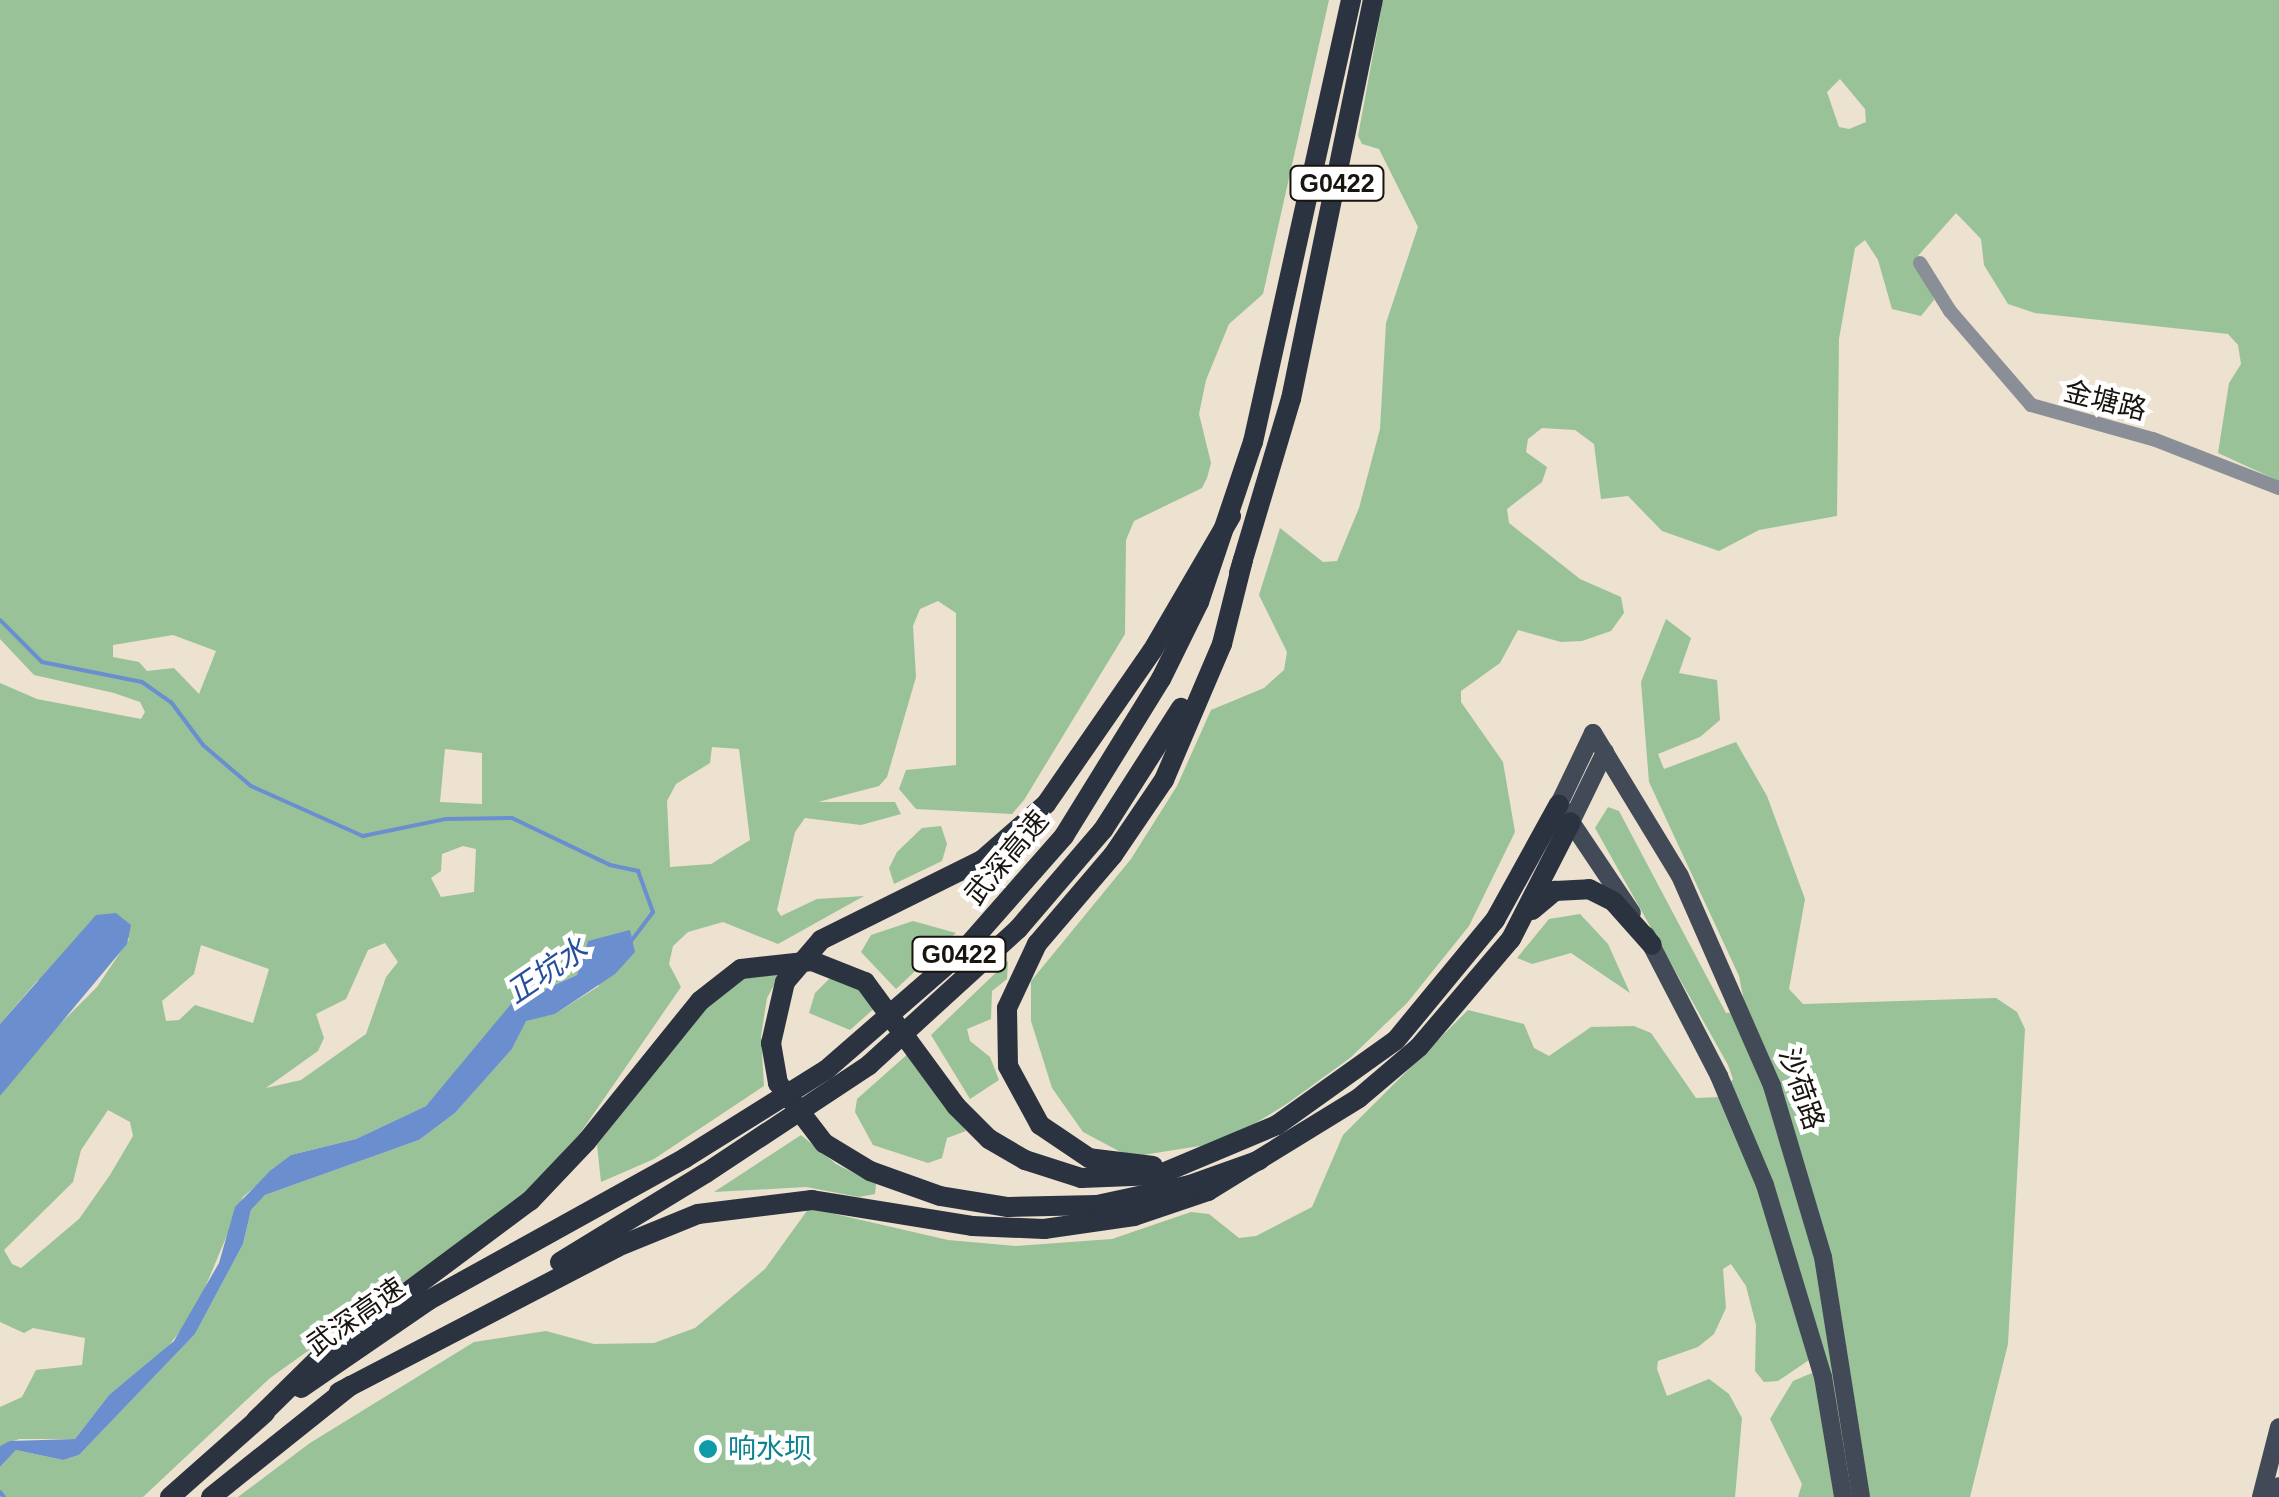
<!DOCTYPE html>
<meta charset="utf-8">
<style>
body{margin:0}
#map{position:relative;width:2279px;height:1497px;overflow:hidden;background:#ede1cf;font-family:Helvetica,"Noto Sans SC",sans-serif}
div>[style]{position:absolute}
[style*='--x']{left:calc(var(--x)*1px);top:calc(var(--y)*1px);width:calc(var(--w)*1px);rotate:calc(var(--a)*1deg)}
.green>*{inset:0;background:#99c298}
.water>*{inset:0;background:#6b8ecf}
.stream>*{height:4px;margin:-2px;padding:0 2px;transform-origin:2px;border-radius:2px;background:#6b8ecf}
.minor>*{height:14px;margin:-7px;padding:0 7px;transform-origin:7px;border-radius:7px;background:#8a8e96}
.major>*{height:18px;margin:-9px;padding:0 9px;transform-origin:9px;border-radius:9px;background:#434a57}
.highway>*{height:20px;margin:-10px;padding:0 10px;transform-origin:10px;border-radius:10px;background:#2b3341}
.highway-bridge>*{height:20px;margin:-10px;padding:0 10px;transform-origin:10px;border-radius:10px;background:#2b3341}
.dots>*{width:28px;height:28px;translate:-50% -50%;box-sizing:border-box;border:5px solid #fff;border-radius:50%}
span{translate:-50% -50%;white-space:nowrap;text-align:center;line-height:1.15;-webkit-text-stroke:9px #fff;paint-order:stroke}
.shield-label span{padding:2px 8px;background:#fff;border:2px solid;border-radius:8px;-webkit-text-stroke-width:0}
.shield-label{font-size:25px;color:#19140e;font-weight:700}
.street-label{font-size:28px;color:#19140e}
.culture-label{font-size:28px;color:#0d838f}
.left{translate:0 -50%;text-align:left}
.water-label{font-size:30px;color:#274e9c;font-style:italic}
</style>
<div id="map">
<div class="green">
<i style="clip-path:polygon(evenodd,0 0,1329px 0,1263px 294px,1229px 324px,1206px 380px,1199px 414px,1211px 463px,1207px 478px,1202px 488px,1134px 521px,1126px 540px,1125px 634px,1024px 800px,1012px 814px,916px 809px,899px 789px,906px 770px,956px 765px,956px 613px,938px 601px,920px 609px,913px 626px,916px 677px,887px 777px,879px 786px,818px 802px,895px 802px,901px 814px,861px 825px,805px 818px,795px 832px,777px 910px,781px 916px,817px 899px,864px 896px,778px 944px,723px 922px,688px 932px,673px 946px,669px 964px,681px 987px,561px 1161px,532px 1191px,270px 1378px,143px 1497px,0 1497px,0 1467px,16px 1450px,63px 1460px,79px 1455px,195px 1334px,243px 1244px,251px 1210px,265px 1195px,419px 1140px,455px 1113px,512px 1049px,526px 1020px,555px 1014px,599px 986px,588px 941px,577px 975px,527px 996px,426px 1106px,356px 1139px,291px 1155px,243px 1197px,194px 1314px,166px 1349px,109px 1395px,75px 1439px,19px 1439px,0 1446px,0 1407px,22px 1397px,36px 1370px,82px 1365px,85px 1338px,33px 1328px,24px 1333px,0 1322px,0 1096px,22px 1062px,97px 987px,130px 938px,37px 981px,0 1024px,0 683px,37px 699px,141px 719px,145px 712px,140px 702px,114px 693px,34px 675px,0 639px,0 0,173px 635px,216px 651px,199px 694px,174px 668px,147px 671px,139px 662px,113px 657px,113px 645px,173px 635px,0 0,712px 747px,739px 749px,750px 840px,711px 864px,670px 867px,667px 801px,676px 784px,710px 763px,712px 747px,0 0,445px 749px,482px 753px,482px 804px,440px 802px,445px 749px,0 0,463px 846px,476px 849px,474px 892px,441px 897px,431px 878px,441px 871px,442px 854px,463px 846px,0 0,385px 943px,398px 962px,386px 977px,366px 1034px,301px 1080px,266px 1088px,318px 1051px,324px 1038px,316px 1014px,346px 999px,368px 950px,385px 943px,0 0,201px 945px,269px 969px,253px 1023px,195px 1005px,179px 1020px,166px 1021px,162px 1001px,194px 974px,201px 945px,0 0,108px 1110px,130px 1122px,133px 1136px,110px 1175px,79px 1219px,21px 1268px,12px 1264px,4px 1250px,73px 1182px,81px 1150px,108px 1110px)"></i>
<i style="clip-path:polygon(evenodd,1383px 0,2279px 0,2279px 481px,2218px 453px,2229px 383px,2241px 364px,2238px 345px,2228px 334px,2035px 313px,2008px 304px,1984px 265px,1981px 239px,1956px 213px,1917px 257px,1934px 300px,1921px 316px,1892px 309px,1878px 260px,1865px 240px,1855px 248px,1839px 339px,1837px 516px,1759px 530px,1719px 551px,1662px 531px,1628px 496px,1601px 499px,1594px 444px,1575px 430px,1542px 428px,1528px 439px,1526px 452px,1547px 467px,1542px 482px,1507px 509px,1509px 523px,1580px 579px,1621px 597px,1624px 613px,1611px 631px,1582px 641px,1561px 642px,1518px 630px,1500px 663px,1461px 691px,1461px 702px,1503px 762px,1515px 832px,1469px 926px,1407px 1003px,1350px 1058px,1288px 1103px,1225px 1142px,1130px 1157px,1083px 1132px,1052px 1088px,1031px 1021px,1031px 981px,1131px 859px,1177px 786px,1211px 710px,1264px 688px,1284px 670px,1287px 652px,1259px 595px,1280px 528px,1323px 562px,1337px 561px,1359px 508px,1380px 429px,1386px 323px,1418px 227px,1379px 149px,1362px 144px,1358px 136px,1383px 0,1840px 79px,1865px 109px,1866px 122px,1849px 129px,1839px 127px,1827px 92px,1840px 79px)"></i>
<i style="clip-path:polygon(1666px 619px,1691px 638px,1679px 673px,1717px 680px,1720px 720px,1700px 737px,1658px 754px,1664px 769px,1736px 742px,1767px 796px,1805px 899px,1789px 989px,1803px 1004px,1996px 998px,2017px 1012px,2025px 1029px,2008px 1344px,1970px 1497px,1798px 1497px,1802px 1484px,1770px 1419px,1793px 1381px,1812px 1373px,1809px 1360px,1778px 1381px,1764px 1382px,1755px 1371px,1756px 1325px,1746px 1286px,1731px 1264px,1723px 1269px,1726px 1308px,1714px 1334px,1698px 1347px,1658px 1361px,1657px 1369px,1667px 1396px,1709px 1379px,1729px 1394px,1742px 1418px,1735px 1497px,238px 1497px,310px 1443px,474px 1342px,546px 1331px,594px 1344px,654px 1343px,695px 1328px,765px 1269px,809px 1208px,948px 1240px,1016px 1246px,1112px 1239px,1191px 1212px,1209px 1214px,1239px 1238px,1256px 1236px,1312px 1207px,1343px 1135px,1468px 1010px,1524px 1024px,1534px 1048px,1549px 1056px,1591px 1027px,1634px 1026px,1651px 1033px,1696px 1098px,1720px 1097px,1733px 1079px,1728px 1065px,1595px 828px,1608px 807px,1619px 811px,1726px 1013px,1746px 1012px,1739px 976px,1649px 782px,1641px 682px)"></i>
<i style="clip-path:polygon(941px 826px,947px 844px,942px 861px,894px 884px,889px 868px,897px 852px,922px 828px)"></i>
<i style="clip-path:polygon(1580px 914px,1608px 944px,1630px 993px,1571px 953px,1532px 964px,1517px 958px,1549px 919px)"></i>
<i style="clip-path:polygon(913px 921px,956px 933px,896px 989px,861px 952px,871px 935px)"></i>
<i style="clip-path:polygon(1008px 961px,1007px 979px,992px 991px,991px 1019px,967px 1029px,970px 1041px,990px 1057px,999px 1080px,970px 1099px,931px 1035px)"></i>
<i style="clip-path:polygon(780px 974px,767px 998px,761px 1036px,764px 1086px,654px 1159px,601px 1182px,597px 1145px,698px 1015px,748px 976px)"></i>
<i style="clip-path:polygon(831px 977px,847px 981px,878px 1005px,850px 1030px,809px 1013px,815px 993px)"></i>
<i style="clip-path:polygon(910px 1052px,966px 1131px,947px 1138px,942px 1158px,928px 1163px,873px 1145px,855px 1112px,857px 1099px)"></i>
<i style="clip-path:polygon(801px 1135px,836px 1164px,876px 1184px,875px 1194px,859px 1197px,806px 1187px,714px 1192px)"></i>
</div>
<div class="water">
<i style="clip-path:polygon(116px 913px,131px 925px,127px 944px,0 1096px,0 1024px,96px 915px)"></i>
<i style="clip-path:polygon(630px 930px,635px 952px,615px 974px,555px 1014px,526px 1021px,512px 1049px,455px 1113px,419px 1140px,265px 1195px,251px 1210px,243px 1244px,195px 1334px,79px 1455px,63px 1460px,16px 1450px,0 1467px,0 1446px,10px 1441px,75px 1439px,109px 1395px,174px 1341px,219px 1263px,235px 1207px,270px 1171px,291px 1155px,356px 1139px,426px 1106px,511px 1004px,577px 975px,588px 941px)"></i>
</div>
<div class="stream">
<i style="--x:0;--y:620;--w:59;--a:45"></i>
<i style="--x:42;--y:662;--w:102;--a:11.3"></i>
<i style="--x:142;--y:682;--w:35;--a:35"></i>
<i style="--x:171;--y:702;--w:54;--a:53.3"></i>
<i style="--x:203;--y:745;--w:63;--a:40.5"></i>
<i style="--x:251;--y:786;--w:123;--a:24.1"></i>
<i style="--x:363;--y:836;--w:85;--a:-11.6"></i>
<i style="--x:446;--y:819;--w:66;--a:-0.9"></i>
<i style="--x:512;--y:818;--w:109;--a:25.6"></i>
<i style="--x:610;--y:865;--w:29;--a:12"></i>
<i style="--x:638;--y:871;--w:44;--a:69.9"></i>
<i style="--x:653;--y:912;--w:38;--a:127"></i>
<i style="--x:0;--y:1492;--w:6;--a:51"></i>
</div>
<div class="minor">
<i style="--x:1920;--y:263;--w:57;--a:58"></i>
<i style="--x:1950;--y:311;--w:124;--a:49.2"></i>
<i style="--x:2031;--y:405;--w:127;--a:15.6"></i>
<i style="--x:2153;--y:439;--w:135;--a:21.3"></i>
</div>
<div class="major">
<i style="--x:1593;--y:733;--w:79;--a:115.6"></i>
<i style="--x:1559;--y:804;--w:131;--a:56.2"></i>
<i style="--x:1593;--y:733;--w:167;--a:58.7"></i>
<i style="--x:1680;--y:876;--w:229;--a:66.3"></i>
<i style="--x:1772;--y:1086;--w:178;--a:73.4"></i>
<i style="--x:1823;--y:1257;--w:243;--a:81"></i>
<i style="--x:1571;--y:822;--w:78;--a:-64.1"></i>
<i style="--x:1646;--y:935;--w:159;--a:62.6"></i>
<i style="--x:1719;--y:1076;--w:118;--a:67.1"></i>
<i style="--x:1765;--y:1185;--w:201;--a:73.2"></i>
<i style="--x:1823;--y:1377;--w:122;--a:80.5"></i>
<i style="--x:2261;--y:1497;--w:72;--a:-75.6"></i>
<i style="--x:2276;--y:1497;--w:11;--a:-75"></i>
</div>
<div class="highway">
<i style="--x:1239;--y:573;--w:182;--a:-73.4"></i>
<i style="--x:1291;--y:399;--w:407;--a:-78.4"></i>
<i style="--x:1161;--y:679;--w:86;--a:-63.7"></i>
<i style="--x:1199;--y:602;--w:169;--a:-71.4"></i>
<i style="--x:1253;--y:442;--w:453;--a:-77.5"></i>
<i style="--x:1532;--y:910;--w:30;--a:-40"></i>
<i style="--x:1555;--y:891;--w:34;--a:-3"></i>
<i style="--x:1589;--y:889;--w:28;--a:27"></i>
<i style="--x:1614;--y:902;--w:57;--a:48.5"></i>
<i style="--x:1153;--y:1166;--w:64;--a:-172.9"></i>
<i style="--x:1089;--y:1158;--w:59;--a:-146"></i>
<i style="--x:1040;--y:1125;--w:67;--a:-118.5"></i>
<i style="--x:1008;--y:1066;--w:58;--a:-91"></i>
<i style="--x:1007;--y:1008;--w:71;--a:-64.9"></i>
<i style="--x:1037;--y:944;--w:117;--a:-49.5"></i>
<i style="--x:1113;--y:855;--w:91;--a:-55.8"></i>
<i style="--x:1164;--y:780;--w:148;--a:-66.9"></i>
<i style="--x:1222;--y:644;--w:87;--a:-76"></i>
<i style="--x:560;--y:1262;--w:171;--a:-31.4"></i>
<i style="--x:301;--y:1388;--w:155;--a:-34.5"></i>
<i style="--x:429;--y:1300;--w:293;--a:-29"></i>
<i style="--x:339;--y:1392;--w:314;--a:-27.5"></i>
<i style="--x:617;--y:1247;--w:87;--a:-22.2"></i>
<i style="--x:698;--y:1214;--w:115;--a:-7"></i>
<i style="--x:812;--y:1200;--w:162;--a:9.2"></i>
<i style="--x:972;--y:1226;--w:72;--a:2.4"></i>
<i style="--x:1044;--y:1229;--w:91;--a:-8.2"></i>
<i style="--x:1134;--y:1216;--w:78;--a:-18.7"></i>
<i style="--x:1208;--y:1191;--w:177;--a:-31.6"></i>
<i style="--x:1359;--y:1098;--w:79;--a:-40.4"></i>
<i style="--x:1419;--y:1047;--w:142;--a:-49.6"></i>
<i style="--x:1511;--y:939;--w:131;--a:-62.9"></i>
<i style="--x:256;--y:1420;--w:88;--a:-44.5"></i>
<i style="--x:319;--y:1358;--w:263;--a:-36.7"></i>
<i style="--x:530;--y:1201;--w:83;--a:-46.5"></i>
<i style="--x:587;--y:1141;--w:180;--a:-51.1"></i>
<i style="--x:700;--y:1001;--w:52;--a:-38"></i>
<i style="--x:741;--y:969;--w:71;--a:-6.4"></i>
<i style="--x:812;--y:961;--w:57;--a:21.6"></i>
<i style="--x:865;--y:982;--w:154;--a:53.7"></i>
<i style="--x:956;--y:1106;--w:47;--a:45"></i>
<i style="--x:989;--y:1139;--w:42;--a:30.3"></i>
<i style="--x:1025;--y:1160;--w:59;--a:17.8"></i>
<i style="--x:1081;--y:1178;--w:77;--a:-2.2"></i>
<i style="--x:1158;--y:1175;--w:129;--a:-22.8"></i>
<i style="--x:1277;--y:1125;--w:146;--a:-35.5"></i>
<i style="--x:1396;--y:1040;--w:156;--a:-50.5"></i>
<i style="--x:1495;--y:920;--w:132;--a:-61.1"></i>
<i style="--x:170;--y:1497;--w:127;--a:-41.5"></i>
<i style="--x:211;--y:1497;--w:178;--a:-38.6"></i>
</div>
<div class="highway-bridge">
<i style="--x:1231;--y:516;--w:156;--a:120.3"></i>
<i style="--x:1152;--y:651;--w:186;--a:124.7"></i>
<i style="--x:1046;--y:804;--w:85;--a:138.8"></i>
<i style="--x:982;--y:860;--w:180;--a:153.6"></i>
<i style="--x:821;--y:940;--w:55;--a:130.6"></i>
<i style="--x:785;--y:982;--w:63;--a:102.9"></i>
<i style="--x:771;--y:1043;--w:41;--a:80.1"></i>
<i style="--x:778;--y:1083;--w:76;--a:52.5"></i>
<i style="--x:824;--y:1143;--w:54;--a:31.3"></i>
<i style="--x:870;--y:1171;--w:74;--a:19.7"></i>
<i style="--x:940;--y:1196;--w:69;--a:9.2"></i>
<i style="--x:1008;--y:1207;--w:89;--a:-1.3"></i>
<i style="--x:1097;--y:1205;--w:95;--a:-12.1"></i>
<i style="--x:1190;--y:1185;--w:74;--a:-19.7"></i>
<i style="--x:685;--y:1158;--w:166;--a:-32"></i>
<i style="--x:826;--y:1070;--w:181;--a:-41"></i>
<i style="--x:963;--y:951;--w:153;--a:-48.7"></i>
<i style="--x:1064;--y:836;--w:185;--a:-58.3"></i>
<i style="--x:706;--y:1173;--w:196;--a:-33.5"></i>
<i style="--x:869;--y:1065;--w:202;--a:-42.4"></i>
<i style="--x:1018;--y:929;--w:130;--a:-49.4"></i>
<i style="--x:1103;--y:830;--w:145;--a:-57.4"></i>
</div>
<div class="dots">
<i style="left:708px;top:1449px;background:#0f9aa8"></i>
</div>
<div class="shield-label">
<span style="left:1337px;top:183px">G0422</span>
<span style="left:959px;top:954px">G0422</span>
</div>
<div class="street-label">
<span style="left:2105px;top:401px;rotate:14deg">金塘路</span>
<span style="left:1007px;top:858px;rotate:-50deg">武深高速</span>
<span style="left:1801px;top:1089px;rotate:71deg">沙荷路</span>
<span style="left:356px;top:1317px;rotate:-35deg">武深高速</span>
</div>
<div class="culture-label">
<span class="left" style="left:728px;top:1449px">响水坝</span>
</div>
<div class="water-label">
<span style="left:547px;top:971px;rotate:-34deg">正坑水</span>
</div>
</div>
